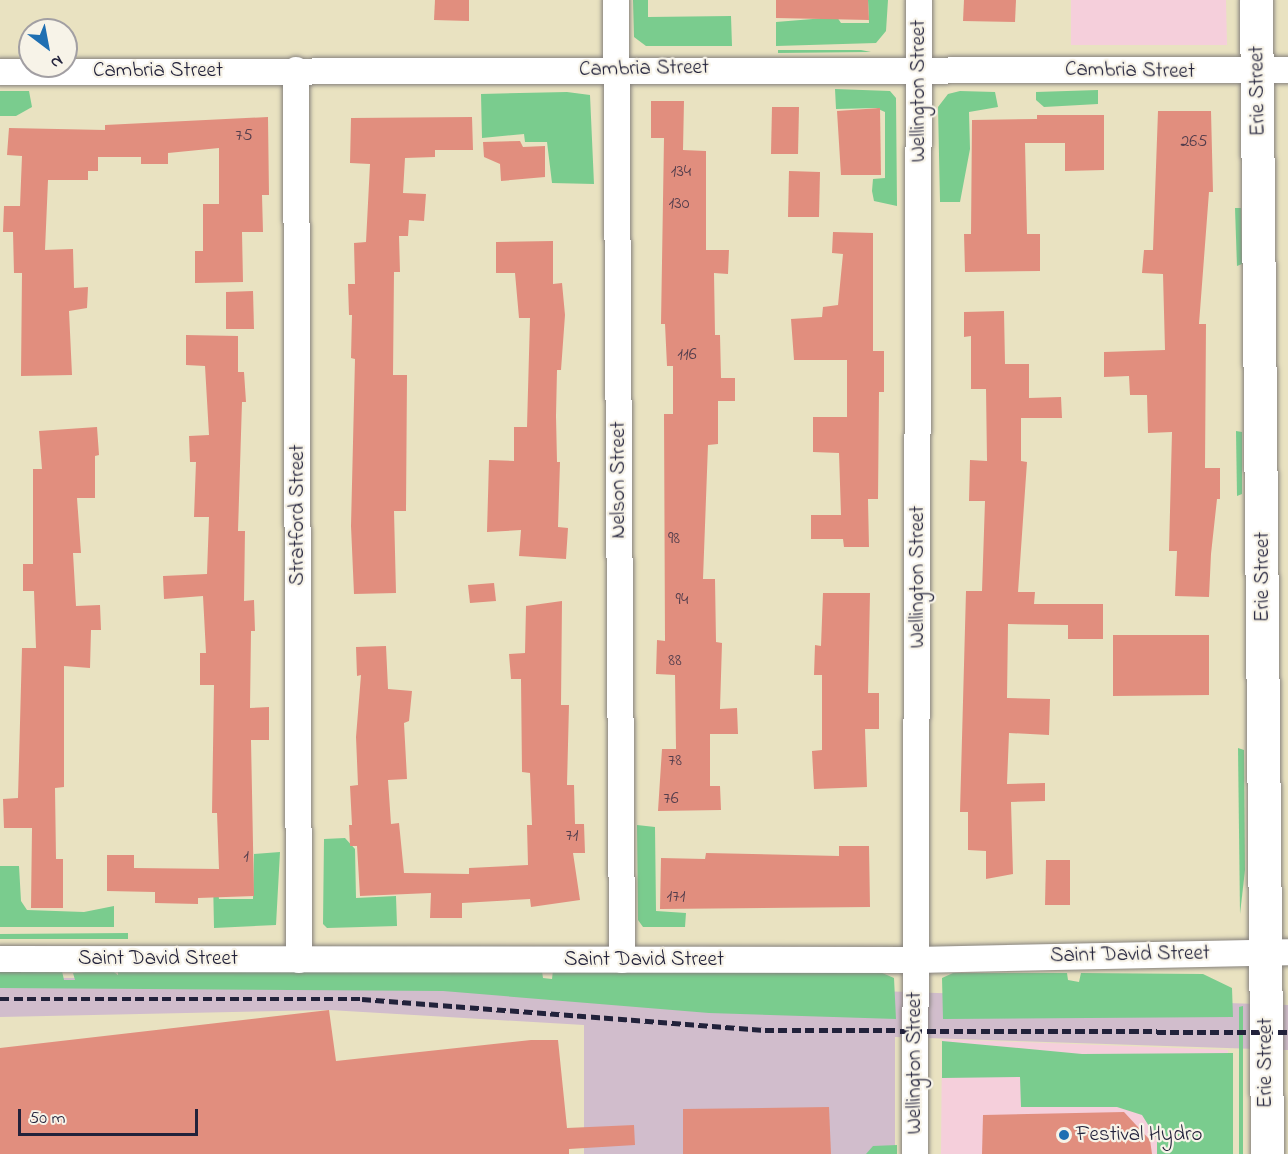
<!DOCTYPE html>
<style>
body{margin:0}
#map{position:relative;width:1288px;height:1154px;overflow:hidden;background:#e9e2c1;font-family:"Indie Flower",sans-serif}
div>[style]{position:absolute}
[style*='--x']{left:calc(var(--x)*1px);top:calc(var(--y)*1px);width:calc(var(--w)*1px);rotate:calc(var(--a)*1deg)}
.built>*{inset:0;background:#f5cfdb}
.industrial>*{inset:0;background:#d1bdcc}
.green>*{inset:0;background:#7acc8e}
.building>*{inset:0;background:#e18e7e}
.roads{filter:drop-shadow(0 0 2px #86827e) drop-shadow(0 0 2px #86827e)}
.minor>*{height:26px;margin:-13px;padding:0 13px;transform-origin:13px;border-radius:13px;background:#fff}
.primary>*{height:33px;margin:-16.5px;padding:0 16.5px;transform-origin:16.5px;border-radius:16.5px;background:#fff}
.rail>*{height:4.5px;margin-top:-2.25px;transform-origin:0;background:repeating-linear-gradient(90deg,#22223b 0 9px,transparent 0 13.5px)}
.dots>*{width:16px;height:16px;translate:-50% -50%;box-sizing:border-box;border:3px solid #f7f3e8;border-radius:50%}
span{translate:-50% -50%;white-space:nowrap;text-align:center;line-height:1.15;-webkit-text-stroke:4.5px #f7f3e8;paint-order:stroke}
.number-label{font-size:18px;color:#523d4c}
.number-label span{-webkit-text-stroke-width:0}
.street-label{font-size:21px;color:#22223b}
.poi-label{font-size:21px;color:#22223b}
.left{translate:0 -50%;text-align:left}
.north{position:absolute;left:18px;top:18px;width:60px;height:60px;box-sizing:border-box;background:#f7f3e8;border:2px solid #a29fa3;border-radius:50%;rotate:148deg;font-size:16px;font-weight:700;line-height:24px;text-align:center;color:#22223b}
.north::after{content:'';display:block;margin:auto;width:21px;height:27px;background:#1f6fb2;clip-path:polygon(50% 0,100% 100%,50% 72%,0 100%)}
.scale{position:absolute;left:18px;top:1109px;width:180px;height:27px;box-sizing:border-box;border:3px solid #22223b;border-top:0;padding-left:8px;font-size:18px;line-height:21px;white-space:nowrap;color:#22223b;-webkit-text-stroke:4px #f7f3e8;paint-order:stroke}
</style>
<div id="map">
<div class="built">
<i style="clip-path:polygon(1071px 0,1226px 0,1227px 45px,1071px 45px)"></i>
<i style="clip-path:polygon(942px 1039px,1228px 1050px,1229px 1154px,941px 1154px)"></i>
</div>
<div class="industrial">
<i style="clip-path:polygon(473px 977px,1288px 1005px,1288px 1050px,895px 1037px,895px 1154px,584px 1154px,584px 1025px,329px 1010px,0 1017px,0 978px)"></i>
</div>
<div class="green">
<i style="clip-path:polygon(633px 0,648px 0,648px 17px,731px 16px,732px 46px,646px 46px,634px 37px)"></i>
<i style="clip-path:polygon(868px 0,888px 0,886px 31px,876px 43px,776px 46px,776px 22px,837px 17px,841px 23px,869px 23px)"></i>
<i style="clip-path:polygon(778px 50px,861px 50px,871px 52px,778px 53px)"></i>
<i style="clip-path:polygon(835px 89px,890px 91px,896px 98px,897px 206px,874px 201px,872px 191px,873px 179px,885px 178px,885px 112px,876px 108px,836px 109px)"></i>
<i style="clip-path:polygon(1098px 90px,1098px 104px,1044px 107px,1036px 100px,1036px 92px)"></i>
<i style="clip-path:polygon(0 91px,29px 91px,32px 107px,16px 116px,0 116px)"></i>
<i style="clip-path:polygon(960px 91px,995px 92px,998px 107px,969px 112px,970px 149px,960px 202px,940px 202px,938px 107px,948px 94px)"></i>
<i style="clip-path:polygon(567px 92px,590px 95px,594px 184px,552px 183px,547px 142px,525px 142px,524px 134px,482px 138px,481px 94px)"></i>
<i style="clip-path:polygon(1235px 208px,1241px 208px,1242px 264px,1237px 266px)"></i>
<i style="clip-path:polygon(1236px 431px,1242px 432px,1242px 494px,1237px 496px)"></i>
<i style="clip-path:polygon(1238px 748px,1244px 750px,1245px 870px,1240px 914px)"></i>
<i style="clip-path:polygon(637px 825px,655px 827px,656px 911px,686px 913px,685px 927px,643px 927px,638px 920px)"></i>
<i style="clip-path:polygon(345px 838px,355px 849px,356px 898px,396px 896px,397px 926px,327px 928px,323px 924px,324px 839px)"></i>
<i style="clip-path:polygon(280px 852px,276px 925px,214px 928px,213px 878px,216px 877px,219px 899px,253px 899px,254px 854px)"></i>
<i style="clip-path:polygon(0 866px,19px 866px,21px 901px,27px 910px,84px 912px,114px 906px,114px 927px,0 927px)"></i>
<i style="clip-path:polygon(128px 933px,128px 939px,0 939px,0 934px)"></i>
<i style="clip-path:polygon(111px 970px,118px 975px,118px 971px,542px 971px,543px 978px,552px 979px,553px 970px,880px 972px,894px 978px,896px 1019px,709px 1013px,443px 991px,0 988px,0 971px,62px 971px,64px 980px,75px 980px,73px 973px)"></i>
<i style="clip-path:polygon(953px 973px,1067px 973px,1068px 980px,1079px 982px,1081px 973px,1203px 974px,1232px 988px,1233px 1017px,943px 1019px,942px 978px)"></i>
<i style="clip-path:polygon(1243px 1006px,1243px 1154px,1239px 1154px,1239px 1007px)"></i>
<i style="clip-path:polygon(942px 1041px,1082px 1054px,1233px 1053px,1233px 1154px,1157px 1154px,1157px 1139px,1142px 1115px,1117px 1107px,1021px 1107px,1020px 1077px,942px 1078px)"></i>
<i style="clip-path:polygon(897px 1145px,897px 1154px,866px 1154px,873px 1146px)"></i>
</div>
<div class="building">
<i style="clip-path:polygon(435px 0,469px 0,469px 21px,434px 20px)"></i>
<i style="clip-path:polygon(776px 0,868px 0,869px 20px,776px 18px)"></i>
<i style="clip-path:polygon(964px 0,1016px 0,1015px 22px,963px 21px)"></i>
<i style="clip-path:polygon(651px 101px,684px 101px,683px 150px,706px 151px,706px 250px,729px 250px,728px 274px,714px 273px,715px 335px,720px 335px,721px 378px,735px 378px,735px 401px,718px 401px,718px 444px,708px 445px,703px 579px,715px 579px,716px 642px,722px 643px,720px 709px,737px 708px,738px 734px,710px 734px,710px 786px,720px 786px,721px 810px,658px 811px,662px 749px,676px 749px,675px 675px,656px 674px,657px 640px,665px 641px,664px 414px,673px 414px,673px 366px,667px 366px,665px 324px,661px 324px,664px 138px,651px 138px)"></i>
<i style="clip-path:polygon(772px 107px,799px 107px,798px 154px,771px 154px)"></i>
<i style="clip-path:polygon(880px 108px,881px 175px,841px 175px,837px 111px)"></i>
<i style="clip-path:polygon(1158px 111px,1211px 111px,1213px 192px,1209px 192px,1199px 324px,1206px 324px,1205px 468px,1220px 468px,1220px 499px,1217px 499px,1211px 554px,1209px 597px,1175px 596px,1177px 551px,1169px 551px,1172px 432px,1148px 433px,1147px 395px,1130px 395px,1129px 376px,1104px 377px,1104px 352px,1165px 350px,1163px 274px,1142px 273px,1144px 250px,1153px 250px)"></i>
<i style="clip-path:polygon(1037px 115px,1104px 115px,1104px 170px,1065px 171px,1065px 143px,1025px 143px,1027px 234px,1040px 234px,1040px 271px,965px 272px,964px 234px,971px 234px,972px 120px,1037px 119px)"></i>
<i style="clip-path:polygon(268px 117px,269px 195px,262px 195px,263px 232px,242px 232px,243px 282px,195px 283px,195px 251px,203px 251px,203px 204px,219px 204px,219px 148px,168px 153px,168px 164px,141px 164px,141px 157px,98px 157px,98px 171px,88px 171px,88px 180px,48px 180px,45px 250px,73px 249px,74px 288px,88px 287px,87px 308px,69px 311px,72px 375px,21px 376px,22px 273px,14px 273px,13px 232px,3px 232px,4px 206px,20px 206px,22px 156px,7px 155px,9px 128px,105px 130px,105px 125px)"></i>
<i style="clip-path:polygon(472px 117px,473px 150px,435px 150px,435px 157px,405px 158px,403px 193px,426px 194px,424px 221px,409px 220px,408px 236px,399px 236px,400px 272px,394px 272px,393px 375px,407px 375px,406px 511px,394px 511px,396px 593px,354px 594px,351px 526px,355px 359px,351px 358px,352px 315px,349px 315px,348px 284px,355px 284px,354px 243px,366px 242px,370px 164px,350px 163px,351px 118px)"></i>
<i style="clip-path:polygon(520px 141px,523px 147px,545px 146px,545px 177px,501px 181px,500px 164px,484px 157px,483px 142px)"></i>
<i style="clip-path:polygon(789px 171px,820px 172px,819px 217px,788px 217px)"></i>
<i style="clip-path:polygon(833px 232px,873px 233px,873px 351px,884px 351px,884px 392px,879px 392px,878px 499px,868px 499px,869px 547px,844px 547px,843px 539px,811px 539px,811px 515px,841px 515px,839px 453px,813px 452px,813px 417px,847px 417px,847px 360px,794px 360px,791px 319px,822px 317px,823px 307px,838px 305px,843px 254px,832px 253px)"></i>
<i style="clip-path:polygon(553px 241px,553px 284px,562px 283px,565px 315px,561px 370px,557px 370px,556px 416px,557px 462px,560px 462px,558px 527px,568px 528px,566px 559px,519px 556px,521px 530px,487px 532px,489px 460px,514px 461px,514px 427px,527px 427px,528px 390px,530px 318px,519px 318px,515px 273px,496px 273px,496px 242px)"></i>
<i style="clip-path:polygon(253px 291px,254px 329px,226px 329px,226px 292px)"></i>
<i style="clip-path:polygon(1004px 311px,1005px 364px,1029px 364px,1029px 398px,1061px 397px,1062px 418px,1021px 418px,1021px 461px,1027px 462px,1018px 592px,1035px 592px,1034px 604px,1103px 604px,1103px 639px,1068px 639px,1068px 625px,1008px 624px,1007px 698px,1050px 699px,1049px 735px,1009px 733px,1007px 784px,1045px 783px,1045px 801px,1011px 802px,1013px 874px,986px 879px,986px 851px,968px 850px,968px 812px,960px 812px,966px 591px,982px 591px,985px 501px,969px 501px,970px 460px,987px 461px,986px 389px,971px 389px,971px 336px,964px 337px,964px 312px)"></i>
<i style="clip-path:polygon(186px 335px,238px 336px,238px 372px,244px 372px,246px 402px,242px 402px,238px 531px,245px 531px,244px 601px,254px 600px,255px 631px,251px 631px,250px 708px,269px 707px,269px 740px,251px 740px,254px 896px,198px 898px,198px 904px,155px 903px,155px 892px,107px 891px,107px 855px,134px 855px,134px 868px,219px 869px,217px 813px,212px 813px,214px 685px,200px 685px,200px 653px,206px 653px,203px 596px,164px 599px,163px 576px,207px 574px,209px 517px,194px 517px,196px 462px,190px 462px,189px 436px,209px 435px,205px 366px,186px 365px)"></i>
<i style="clip-path:polygon(97px 427px,99px 455px,95px 456px,95px 498px,77px 498px,81px 553px,73px 553px,76px 606px,100px 605px,101px 630px,91px 630px,90px 668px,64px 666px,64px 787px,55px 788px,56px 859px,63px 859px,63px 908px,31px 908px,32px 828px,4px 828px,3px 799px,18px 798px,22px 648px,36px 648px,34px 591px,23px 591px,23px 564px,33px 564px,33px 469px,42px 469px,39px 431px)"></i>
<i style="clip-path:polygon(494px 583px,496px 601px,470px 603px,468px 585px)"></i>
<i style="clip-path:polygon(823px 593px,870px 593px,868px 693px,879px 693px,879px 729px,865px 729px,867px 787px,814px 789px,812px 751px,822px 750px,822px 675px,814px 675px,815px 645px,821px 646px)"></i>
<i style="clip-path:polygon(562px 601px,561px 705px,569px 705px,567px 785px,574px 785px,575px 824px,584px 824px,585px 853px,573px 853px,580px 900px,531px 907px,530px 899px,462px 903px,462px 918px,430px 918px,431px 893px,360px 896px,357px 846px,350px 846px,349px 825px,352px 825px,350px 786px,358px 785px,356px 737px,361px 675px,357px 676px,356px 647px,386px 646px,388px 689px,412px 691px,409px 721px,404px 723px,407px 779px,388px 780px,391px 824px,399px 823px,404px 873px,469px 874px,469px 868px,528px 865px,527px 825px,532px 825px,530px 773px,522px 772px,521px 679px,511px 679px,509px 654px,525px 653px,526px 606px)"></i>
<i style="clip-path:polygon(1113px 635px,1209px 635px,1209px 695px,1113px 696px)"></i>
<i style="clip-path:polygon(839px 846px,869px 846px,870px 907px,660px 909px,661px 858px,705px 859px,706px 853px,839px 856px)"></i>
<i style="clip-path:polygon(1046px 860px,1070px 860px,1070px 905px,1045px 905px)"></i>
<i style="clip-path:polygon(329px 1010px,336px 1061px,531px 1040px,558px 1040px,567px 1128px,634px 1125px,635px 1145px,569px 1149px,569px 1154px,0 1154px,0 1048px)"></i>
<i style="clip-path:polygon(829px 1107px,831px 1154px,683px 1154px,683px 1109px)"></i>
<i style="clip-path:polygon(1124px 1112px,1150px 1140px,1152px 1154px,982px 1154px,983px 1115px)"></i>
</div>
<div class="roads">
<div class="minor">
<i style="--x:616;--y:0;--w:960;--a:89.64"></i>
<i style="--x:296;--y:70;--w:890;--a:89.81"></i>
<i style="--x:0;--y:72;--w:1288;--a:-0.09"></i>
<i style="--x:0;--y:959;--w:916;--a:0.06"></i>
<i style="--x:916;--y:960;--w:372;--a:-1.2"></i>
<i style="--x:915;--y:1154;--w:1154;--a:-89.8"></i>
</div>
<div class="primary">
<i style="--x:1256;--y:0;--w:1154;--a:89.45"></i>
</div>
</div>
<div class="rail">
<i style="--x:0;--y:999;--w:362;--a:0"></i>
<i style="--x:362;--y:999;--w:404;--a:4.4"></i>
<i style="--x:765;--y:1030;--w:523;--a:0.22"></i>
</div>
<div class="dots">
<i style="left:1064px;top:1135px;background:#1f6fb2"></i>
</div>
<div class="number-label">
<span style="left:244px;top:136px">75</span>
<span style="left:1194px;top:142px">265</span>
<span style="left:681px;top:172px">134</span>
<span style="left:679px;top:204px">130</span>
<span style="left:687px;top:355px">116</span>
<span style="left:674px;top:539px">98</span>
<span style="left:682px;top:600px">94</span>
<span style="left:675px;top:661px">88</span>
<span style="left:675px;top:761px">78</span>
<span style="left:671px;top:799px">76</span>
<span style="left:572px;top:836px">71</span>
<span style="left:246px;top:857px">1</span>
<span style="left:676px;top:897px">171</span>
</div>
<div class="street-label">
<span style="left:644px;top:69px;rotate:-1deg">Cambria Street</span>
<span style="left:158px;top:71px">Cambria Street</span>
<span style="left:1130px;top:71px;rotate:1deg">Cambria Street</span>
<span style="left:919px;top:91px;rotate:-90deg">Wellington Street</span>
<span style="left:1258px;top:91px;rotate:-91deg">Erie Street</span>
<span style="left:619px;top:480px;rotate:-90deg">Nelson Street</span>
<span style="left:298px;top:515px;rotate:-90deg">Stratford Street</span>
<span style="left:918px;top:577px;rotate:-90deg">Wellington Street</span>
<span style="left:1263px;top:577px;rotate:-90deg">Erie Street</span>
<span style="left:1130px;top:955px;rotate:-1deg">Saint David Street</span>
<span style="left:158px;top:959px">Saint David Street</span>
<span style="left:644px;top:960px">Saint David Street</span>
<span style="left:915px;top:1063px;rotate:-90deg">Wellington Street</span>
<span style="left:1266px;top:1063px;rotate:-90deg">Erie Street</span>
</div>
<div class="poi-label">
<span class="left" style="left:1076px;top:1135px">Festival Hydro</span>
</div>
<div class="north">N</div>
<div class="scale">50 m</div>
</div>
